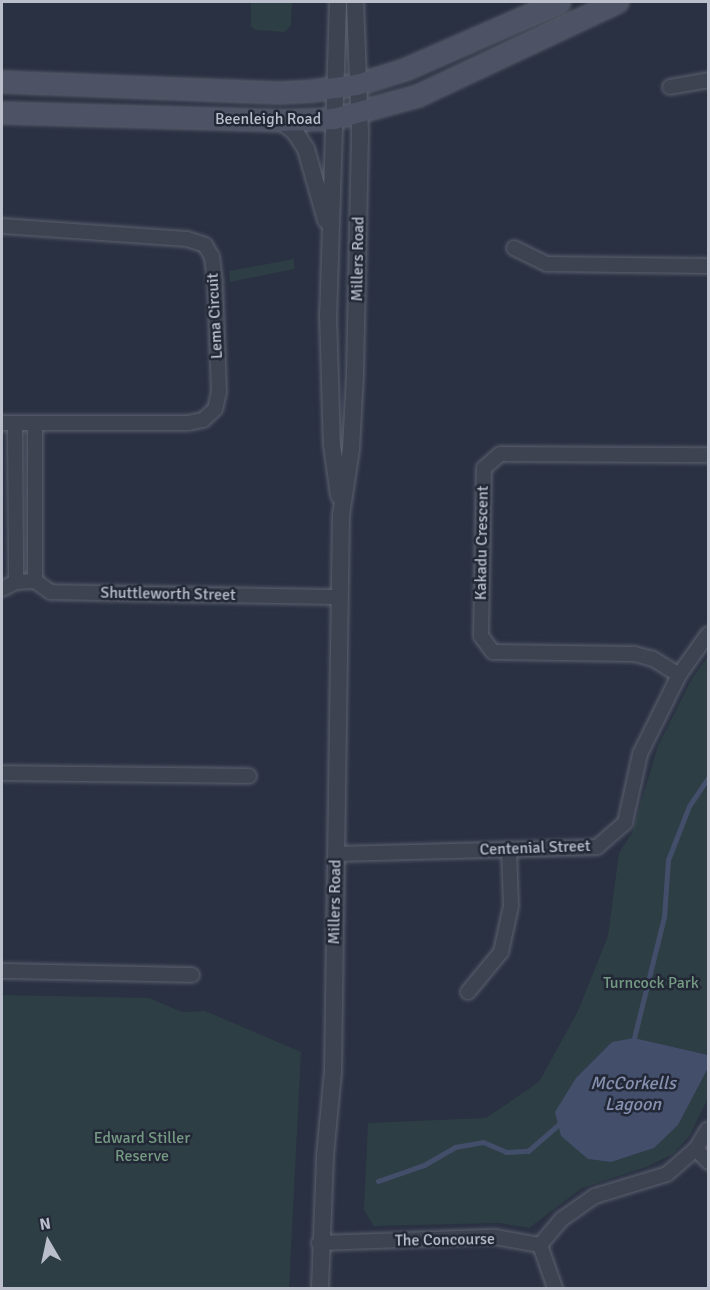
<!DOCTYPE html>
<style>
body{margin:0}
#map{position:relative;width:710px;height:1290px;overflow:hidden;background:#2a3142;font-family:Signika,sans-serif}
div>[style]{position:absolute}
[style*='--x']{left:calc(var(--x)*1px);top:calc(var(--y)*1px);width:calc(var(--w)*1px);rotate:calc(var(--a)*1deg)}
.green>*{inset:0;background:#2d3f44}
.water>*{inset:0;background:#434e6b}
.stream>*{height:5px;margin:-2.5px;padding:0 2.5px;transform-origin:2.5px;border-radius:2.5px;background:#434e6b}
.roads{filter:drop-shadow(0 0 2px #5c616f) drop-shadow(0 0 2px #5c616f)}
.minor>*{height:14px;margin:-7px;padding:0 7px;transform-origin:7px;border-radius:7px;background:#3e4352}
.tertiary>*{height:16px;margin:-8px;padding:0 8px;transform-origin:8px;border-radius:8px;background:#3e4352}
.secondary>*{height:20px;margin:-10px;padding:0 10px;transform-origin:10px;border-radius:10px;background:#4d5264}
span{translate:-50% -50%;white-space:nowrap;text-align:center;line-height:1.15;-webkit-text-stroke:5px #232837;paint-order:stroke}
.street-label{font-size:16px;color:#bbbfcc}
.park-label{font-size:16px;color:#759a83}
.water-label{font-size:18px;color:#8691b0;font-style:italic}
.frame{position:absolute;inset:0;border:3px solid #bbbfcc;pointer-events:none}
.north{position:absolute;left:18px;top:1212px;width:60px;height:60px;-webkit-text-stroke:4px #232837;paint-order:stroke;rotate:351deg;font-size:16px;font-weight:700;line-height:24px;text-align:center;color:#bbbfcc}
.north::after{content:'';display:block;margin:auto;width:21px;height:27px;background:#bbbfcc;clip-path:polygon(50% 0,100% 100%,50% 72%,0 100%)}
</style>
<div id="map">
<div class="green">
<i style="clip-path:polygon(251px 2px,292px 2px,291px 25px,285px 32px,256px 30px,251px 27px)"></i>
<i style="clip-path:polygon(294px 259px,294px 269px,230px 282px,229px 271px)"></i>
<i style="clip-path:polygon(708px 656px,708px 1055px,634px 1038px,588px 1159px,611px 1162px,654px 1148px,678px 1125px,708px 1068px,708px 1098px,690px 1135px,673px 1154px,646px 1167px,582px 1188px,529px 1228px,499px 1223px,374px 1226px,364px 1210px,368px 1123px,486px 1118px,539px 1082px,578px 1011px,608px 936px,619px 853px,632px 833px,658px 746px,691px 680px)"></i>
<i style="clip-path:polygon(2px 995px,149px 998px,182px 1012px,205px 1011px,301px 1052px,289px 1288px,2px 1288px)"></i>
</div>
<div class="water">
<i style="clip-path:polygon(634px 1038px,708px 1055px,708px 1068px,678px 1125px,654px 1148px,611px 1162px,588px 1159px,561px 1136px,555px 1112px,576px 1078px,612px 1042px)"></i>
</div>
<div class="stream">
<i style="--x:634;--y:1038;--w:125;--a:-76.1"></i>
<i style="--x:664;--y:917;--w:57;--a:-86"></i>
<i style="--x:668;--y:860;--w:58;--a:-68.7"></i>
<i style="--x:689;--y:806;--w:34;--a:-56"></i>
<i style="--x:378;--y:1181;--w:49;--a:-19.2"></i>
<i style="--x:424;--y:1165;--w:36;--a:-30"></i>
<i style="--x:455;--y:1147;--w:28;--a:-10"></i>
<i style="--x:483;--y:1142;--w:25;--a:23"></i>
<i style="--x:506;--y:1152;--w:22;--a:-3"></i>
<i style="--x:528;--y:1151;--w:40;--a:-41"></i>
</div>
<div class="roads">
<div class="minor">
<i style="--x:670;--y:87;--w:39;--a:-10"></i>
<i style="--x:2;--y:226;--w:185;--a:4"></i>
<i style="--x:187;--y:239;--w:19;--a:18"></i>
<i style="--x:205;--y:245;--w:14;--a:60"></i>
<i style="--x:212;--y:257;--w:23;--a:83"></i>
<i style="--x:215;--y:280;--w:112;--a:88"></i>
<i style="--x:219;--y:392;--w:17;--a:103"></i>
<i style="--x:215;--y:409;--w:16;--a:137"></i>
<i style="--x:203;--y:420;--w:15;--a:169"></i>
<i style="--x:188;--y:423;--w:186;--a:180"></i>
<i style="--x:514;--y:248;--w:37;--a:26"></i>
<i style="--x:547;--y:264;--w:161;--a:0.7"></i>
<i style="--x:15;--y:423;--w:159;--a:89.6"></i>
<i style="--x:35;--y:581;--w:158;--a:-90"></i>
<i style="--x:2;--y:589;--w:16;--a:-27"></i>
<i style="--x:16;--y:582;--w:19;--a:-3"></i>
<i style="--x:35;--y:581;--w:19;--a:35"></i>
<i style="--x:51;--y:592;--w:289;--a:1"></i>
<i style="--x:679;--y:675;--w:31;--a:-148"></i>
<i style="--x:653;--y:659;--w:20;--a:-165"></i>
<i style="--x:634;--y:654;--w:141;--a:-179.2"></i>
<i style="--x:493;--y:652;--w:20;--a:-127"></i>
<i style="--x:481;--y:636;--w:168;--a:-89"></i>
<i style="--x:484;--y:468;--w:21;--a:-41"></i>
<i style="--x:500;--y:454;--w:208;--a:0.3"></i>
<i style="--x:2;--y:773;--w:247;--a:0.7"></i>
<i style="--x:336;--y:854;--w:261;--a:-1.5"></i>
<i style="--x:597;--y:847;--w:37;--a:-41"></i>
<i style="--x:625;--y:823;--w:71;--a:-77.7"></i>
<i style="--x:640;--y:754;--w:88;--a:-63.7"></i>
<i style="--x:679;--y:675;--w:50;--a:-54.7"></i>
<i style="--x:2;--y:971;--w:190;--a:1.2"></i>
<i style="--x:468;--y:992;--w:52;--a:-50.5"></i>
<i style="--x:501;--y:952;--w:47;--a:-77.7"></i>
<i style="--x:511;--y:906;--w:57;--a:-92"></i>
<i style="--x:696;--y:1149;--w:18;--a:47"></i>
<i style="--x:319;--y:1243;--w:176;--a:-2"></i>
<i style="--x:495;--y:1237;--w:46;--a:10.1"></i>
<i style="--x:540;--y:1245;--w:34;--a:-50"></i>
<i style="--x:562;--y:1219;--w:40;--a:-34.9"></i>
<i style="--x:595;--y:1196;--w:75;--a:-17"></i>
<i style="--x:667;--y:1174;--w:38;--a:-41"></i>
<i style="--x:696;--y:1149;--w:23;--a:-59"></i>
<i style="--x:540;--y:1245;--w:46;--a:70.8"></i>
</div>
<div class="tertiary">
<i style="--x:338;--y:2;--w:312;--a:91.8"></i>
<i style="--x:328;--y:314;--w:131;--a:88.3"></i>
<i style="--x:332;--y:445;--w:51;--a:82.2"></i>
<i style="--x:281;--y:121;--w:18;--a:38"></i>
<i style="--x:295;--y:132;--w:20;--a:57"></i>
<i style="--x:306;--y:149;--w:74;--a:74.3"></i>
<i style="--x:320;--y:1288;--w:132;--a:-87.8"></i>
<i style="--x:325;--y:1156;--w:84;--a:-84.6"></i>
<i style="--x:333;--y:1072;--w:557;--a:-89.18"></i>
<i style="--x:341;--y:515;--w:67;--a:-81.4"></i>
<i style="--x:351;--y:449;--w:75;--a:-86.9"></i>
<i style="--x:355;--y:374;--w:242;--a:-88.8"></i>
<i style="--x:360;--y:132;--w:130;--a:-92.2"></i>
</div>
<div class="secondary">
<i style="--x:2;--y:82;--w:277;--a:2.3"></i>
<i style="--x:279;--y:93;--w:34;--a:-3"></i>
<i style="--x:313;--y:91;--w:44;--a:-7.8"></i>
<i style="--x:357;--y:85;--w:50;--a:-17.4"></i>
<i style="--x:405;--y:70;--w:169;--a:-23.7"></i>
<i style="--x:2;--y:113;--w:279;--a:1.6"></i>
<i style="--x:281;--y:121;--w:53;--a:-2.2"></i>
<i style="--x:334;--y:119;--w:87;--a:-15.3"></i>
<i style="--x:418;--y:96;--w:221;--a:-25.2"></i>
</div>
</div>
<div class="street-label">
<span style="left:268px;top:119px">Beenleigh Road</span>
<span style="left:358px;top:259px;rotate:-89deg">Millers Road</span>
<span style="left:215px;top:316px;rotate:-93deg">Lema Circuit</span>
<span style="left:482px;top:543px;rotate:-89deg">Kakadu Crescent</span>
<span style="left:168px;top:594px;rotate:1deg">Shuttleworth Street</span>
<span style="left:535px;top:848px;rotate:-2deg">Centenial Street</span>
<span style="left:335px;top:902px;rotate:-89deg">Millers Road</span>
<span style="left:445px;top:1240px;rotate:-1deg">The Concourse</span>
</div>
<div class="park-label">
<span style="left:651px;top:983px">Turncock Park</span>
<span style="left:142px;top:1147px">Edward Stiller<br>Reserve</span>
</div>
<div class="water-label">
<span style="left:633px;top:1094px">McCorkells<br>Lagoon</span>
</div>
<div class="frame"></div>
<div class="north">N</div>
</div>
